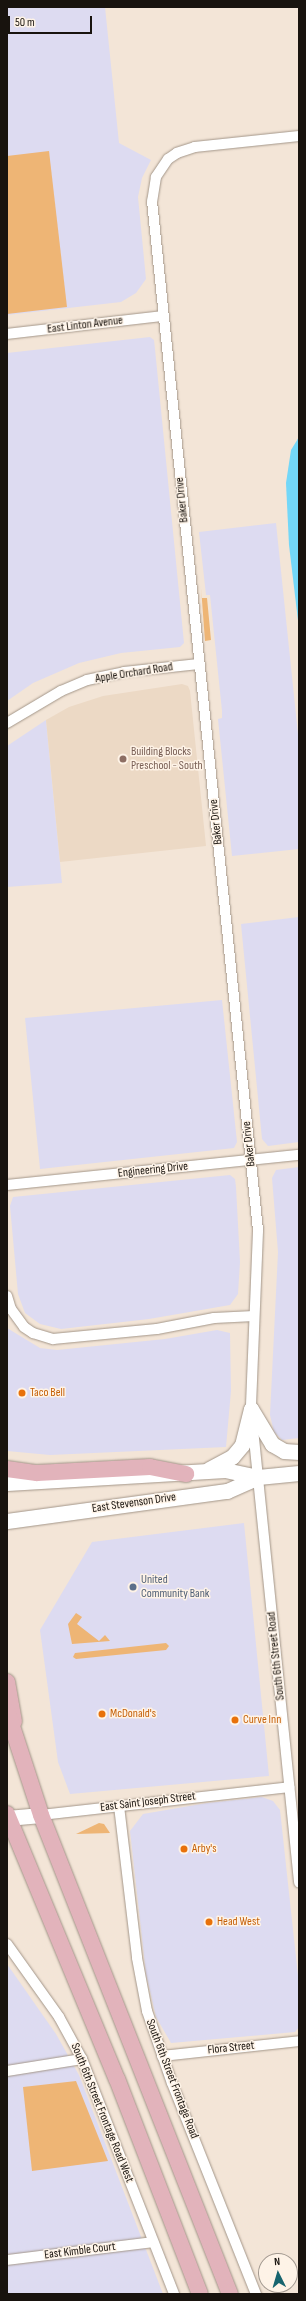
<!DOCTYPE html>
<style>
body{margin:0}
#map{position:relative;width:306px;height:2301px;overflow:hidden;background:#f3e5d7;font-family:"Sofia Sans Condensed",sans-serif}
div>[style]{position:absolute}
[style*='--x']{left:calc(var(--x)*1px);top:calc(var(--y)*1px);width:calc(var(--w)*1px);rotate:calc(var(--a)*1deg)}
.commercial>*{inset:0;background:#dddbf1}
.built>*{inset:0;background:#ecd9c5}
.green>*{inset:0;background:#eeb575}
.water>*{inset:0;background:#73d7f8}
.roads{filter:drop-shadow(0 0 1px #a39689) drop-shadow(0 0 1px #a39689)}
.street>*{height:10px;margin:-5px;padding:0 5px;transform-origin:5px;border-radius:5px;background:#fff}
.secondary>*{height:15px;margin:-7.5px;padding:0 7.5px;transform-origin:7.5px;border-radius:7.5px;background:#fff}
.primary>*{height:16px;margin:-8px;padding:0 8px;transform-origin:8px;border-radius:8px;background:#e2b3bb}
.dots>*{width:11px;height:11px;translate:-50% -50%;box-sizing:border-box;border:2px solid #fef3e7;border-radius:50%}
span{translate:-50% -50%;white-space:nowrap;text-align:center;line-height:1.15;-webkit-text-stroke:3px #fef3e7;paint-order:stroke}
.street-label{font-size:12px;color:#18130e}
.education-label{font-size:12px;color:#785e54}
.left{translate:0 -50%;text-align:left}
.food-label{font-size:12px;color:#c56008}
.service-label{font-size:12px;color:#4e5e75}
.frame{position:absolute;inset:0;border:8px solid #18130e;pointer-events:none}
.north{position:absolute;left:258px;top:2253px;width:40px;height:40px;box-sizing:border-box;background:#fef3e7;border:1px solid #a29990;border-radius:50%;rotate:355deg;font-size:11px;font-weight:700;line-height:16px;text-align:center;color:#18130e}
.north::after{content:'';display:block;margin:auto;width:14px;height:18px;background:#17646e;clip-path:polygon(50% 0,100% 100%,50% 72%,0 100%)}
.scale{position:absolute;left:8px;top:16px;width:84px;height:18px;box-sizing:border-box;border:2px solid #18130e;border-top:0;padding-left:5px;font-size:12px;line-height:14px;white-space:nowrap;color:#18130e;-webkit-text-stroke:3px #fef3e7;paint-order:stroke}
</style>
<div id="map">
<div class="commercial">
<i style="clip-path:polygon(7px 7px,105px 7px,119px 143px,151px 160px,142px 178px,138px 197px,146px 279px,136px 293px,121px 302px,7px 315px)"></i>
<i style="clip-path:polygon(150px 337px,154px 340px,155px 349px,184px 643px,180px 647px,121px 653px,79px 663px,33px 683px,7px 701px,7px 353px)"></i>
<i style="clip-path:polygon(276px 523px,299px 744px,299px 849px,232px 856px,218px 719px,222px 718px,222px 711px,210px 595px,206px 595px,199px 532px)"></i>
<i style="clip-path:polygon(46px 720px,62px 883px,7px 887px,7px 746px)"></i>
<i style="clip-path:polygon(299px 917px,299px 1142px,268px 1146px,262px 1139px,241px 924px)"></i>
<i style="clip-path:polygon(222px 1000px,237px 1142px,234px 1148px,40px 1169px,25px 1018px)"></i>
<i style="clip-path:polygon(299px 1167px,299px 1438px,282px 1440px,274px 1432px,270px 1415px,278px 1252px,272px 1178px,276px 1170px)"></i>
<i style="clip-path:polygon(230px 1175px,235px 1179px,236px 1187px,240px 1262px,238px 1294px,230px 1305px,149px 1319px,61px 1329px,40px 1324px,25px 1313px,18px 1294px,10px 1206px,13px 1197px)"></i>
<i style="clip-path:polygon(7px 1328px,40px 1348px,57px 1350px,165px 1339px,217px 1330px,230px 1333px,231px 1391px,226px 1447px,50px 1455px,7px 1451px)"></i>
<i style="clip-path:polygon(244px 1523px,269px 1776px,70px 1794px,58px 1762px,40px 1630px,92px 1542px)"></i>
<i style="clip-path:polygon(262px 1797px,273px 1801px,280px 1810px,299px 1985px,299px 2027px,295px 2032px,171px 2043px,156px 2017px,146px 1974px,130px 1831px,143px 1814px,207px 1803px)"></i>
<i style="clip-path:polygon(7px 1964px,56px 2034px,79px 2075px,163px 2294px,7px 2294px)"></i>
</div>
<div class="built">
<i style="clip-path:polygon(182px 684px,188px 686px,190px 691px,206px 846px,60px 862px,46px 720px,69px 707px,103px 696px)"></i>
</div>
<div class="green">
<i style="clip-path:polygon(49px 151px,67px 307px,7px 314px,7px 156px)"></i>
<i style="clip-path:polygon(201px 587px,202px 598px,207px 598px,211px 640px,205px 641px)"></i>
<i style="clip-path:polygon(76px 1613px,82px 1617px,77px 1624px,99px 1641px,105px 1635px,110px 1641px,72px 1644px,68px 1624px)"></i>
<i style="clip-path:polygon(166px 1643px,169px 1646px,166px 1650px,76px 1659px,73px 1657px,75px 1653px)"></i>
<i style="clip-path:polygon(99px 1823px,104px 1824px,110px 1833px,76px 1834px)"></i>
<i style="clip-path:polygon(76px 2081px,108px 2161px,32px 2171px,23px 2087px)"></i>
</div>
<div class="water">
<i style="clip-path:polygon(299px 437px,299px 629px,289px 545px,286px 483px,291px 450px)"></i>
</div>
<div class="roads">
<div class="street">
<i style="--x:299;--y:136;--w:105;--a:174"></i>
<i style="--x:195;--y:147;--w:19;--a:162"></i>
<i style="--x:177;--y:153;--w:11;--a:146"></i>
<i style="--x:168;--y:159;--w:22;--a:124"></i>
<i style="--x:156;--y:177;--w:24;--a:99"></i>
<i style="--x:152;--y:201;--w:1035;--a:84.12"></i>
<i style="--x:258;--y:1231;--w:178;--a:92.3"></i>
<i style="--x:251;--y:1409;--w:476;--a:84.2"></i>
<i style="--x:7;--y:334;--w:157;--a:-6.6"></i>
<i style="--x:7;--y:723;--w:63;--a:-30.7"></i>
<i style="--x:61;--y:691;--w:28;--a:-23"></i>
<i style="--x:87;--y:680;--w:38;--a:-12"></i>
<i style="--x:124;--y:672;--w:75;--a:-6.1"></i>
<i style="--x:7;--y:1185;--w:294;--a:-5.9"></i>
<i style="--x:7;--y:1296;--w:14;--a:73"></i>
<i style="--x:11;--y:1309;--w:22;--a:54"></i>
<i style="--x:24;--y:1327;--w:11;--a:34"></i>
<i style="--x:33;--y:1333;--w:21;--a:17"></i>
<i style="--x:53;--y:1339;--w:104;--a:-5.5"></i>
<i style="--x:157;--y:1329;--w:58;--a:-10.9"></i>
<i style="--x:214;--y:1318;--w:40;--a:-2.9"></i>
<i style="--x:119;--y:1806;--w:153;--a:83.2"></i>
<i style="--x:137;--y:1958;--w:54;--a:79.3"></i>
<i style="--x:147;--y:2011;--w:76;--a:70.9"></i>
<i style="--x:172;--y:2083;--w:227;--a:68.3"></i>
<i style="--x:41;--y:1815;--w:250;--a:-6.4"></i>
<i style="--x:7;--y:1944;--w:90;--a:54.5"></i>
<i style="--x:59;--y:2017;--w:48;--a:61.3"></i>
<i style="--x:82;--y:2059;--w:252;--a:68.6"></i>
<i style="--x:162;--y:2056;--w:138;--a:-6.2"></i>
<i style="--x:7;--y:2071;--w:76;--a:-9.1"></i>
<i style="--x:7;--y:2260;--w:147;--a:-7"></i>
</div>
<div class="secondary">
<i style="--x:251;--y:1409;--w:41;--a:59"></i>
<i style="--x:272;--y:1444;--w:14;--a:30"></i>
<i style="--x:284;--y:1451;--w:15;--a:4"></i>
<i style="--x:209;--y:1469;--w:26;--a:-28"></i>
<i style="--x:232;--y:1457;--w:16;--a:-50"></i>
<i style="--x:242;--y:1445;--w:37;--a:-76"></i>
<i style="--x:7;--y:1483;--w:218;--a:-3.4"></i>
<i style="--x:225;--y:1470;--w:34;--a:12"></i>
<i style="--x:7;--y:1521;--w:222;--a:-7.8"></i>
<i style="--x:227;--y:1491;--w:34;--a:-24"></i>
<i style="--x:258;--y:1477;--w:41;--a:-5.6"></i>
<i style="--x:7;--y:1818;--w:34;--a:-5"></i>
</div>
<div class="primary">
<i style="--x:7;--y:1469;--w:30;--a:8"></i>
<i style="--x:37;--y:1473;--w:113;--a:-3"></i>
<i style="--x:150;--y:1467;--w:37;--a:11"></i>
<i style="--x:7;--y:1682;--w:40;--a:80"></i>
<i style="--x:7;--y:1711;--w:109;--a:71.9"></i>
<i style="--x:41;--y:1815;--w:515;--a:68.47"></i>
<i style="--x:7;--y:1814;--w:287;--a:67.5"></i>
<i style="--x:117;--y:2079;--w:230;--a:68.9"></i>
</div>
</div>
<div class="dots">
<i style="left:123px;top:759px;background:#8d6e63"></i>
<i style="left:22px;top:1393px;background:#e8710a"></i>
<i style="left:133px;top:1587px;background:#5c6f8a"></i>
<i style="left:102px;top:1714px;background:#e8710a"></i>
<i style="left:235px;top:1720px;background:#e8710a"></i>
<i style="left:184px;top:1849px;background:#e8710a"></i>
<i style="left:209px;top:1922px;background:#e8710a"></i>
</div>
<div class="street-label">
<span style="left:85px;top:325px;rotate:-7deg">East Linton Avenue</span>
<span style="left:182px;top:500px;rotate:-96deg">Baker Drive</span>
<span style="left:134px;top:673px;rotate:-9deg">Apple Orchard Road</span>
<span style="left:216px;top:822px;rotate:-96deg">Baker Drive</span>
<span style="left:249px;top:1144px;rotate:-96deg">Baker Drive</span>
<span style="left:153px;top:1170px;rotate:-6deg">Engineering Drive</span>
<span style="left:134px;top:1503px;rotate:-8deg">East Stevenson Drive</span>
<span style="left:276px;top:1656px;rotate:-96deg">South 6th Street Road</span>
<span style="left:148px;top:1802px;rotate:-7deg">East Saint Joseph Street</span>
<span style="left:231px;top:2048px;rotate:-6deg">Flora Street</span>
<span style="left:172px;top:2079px;rotate:69deg">South 6th Street Frontage Road</span>
<span style="left:102px;top:2113px;rotate:68deg">South 6th Street Frontage Road West</span>
<span style="left:80px;top:2251px;rotate:-7deg">East Kimble Court</span>
</div>
<div class="education-label">
<span class="left" style="left:131px;top:759px">Building Blocks<br>Preschool - South</span>
</div>
<div class="food-label">
<span class="left" style="left:30px;top:1393px">Taco Bell</span>
<span class="left" style="left:110px;top:1714px">McDonald's</span>
<span class="left" style="left:243px;top:1720px">Curve Inn</span>
<span class="left" style="left:192px;top:1849px">Arby's</span>
<span class="left" style="left:217px;top:1922px">Head West</span>
</div>
<div class="service-label">
<span class="left" style="left:141px;top:1587px">United<br>Community Bank</span>
</div>
<div class="frame"></div>
<div class="north">N</div>
<div class="scale">50 m</div>
</div>
